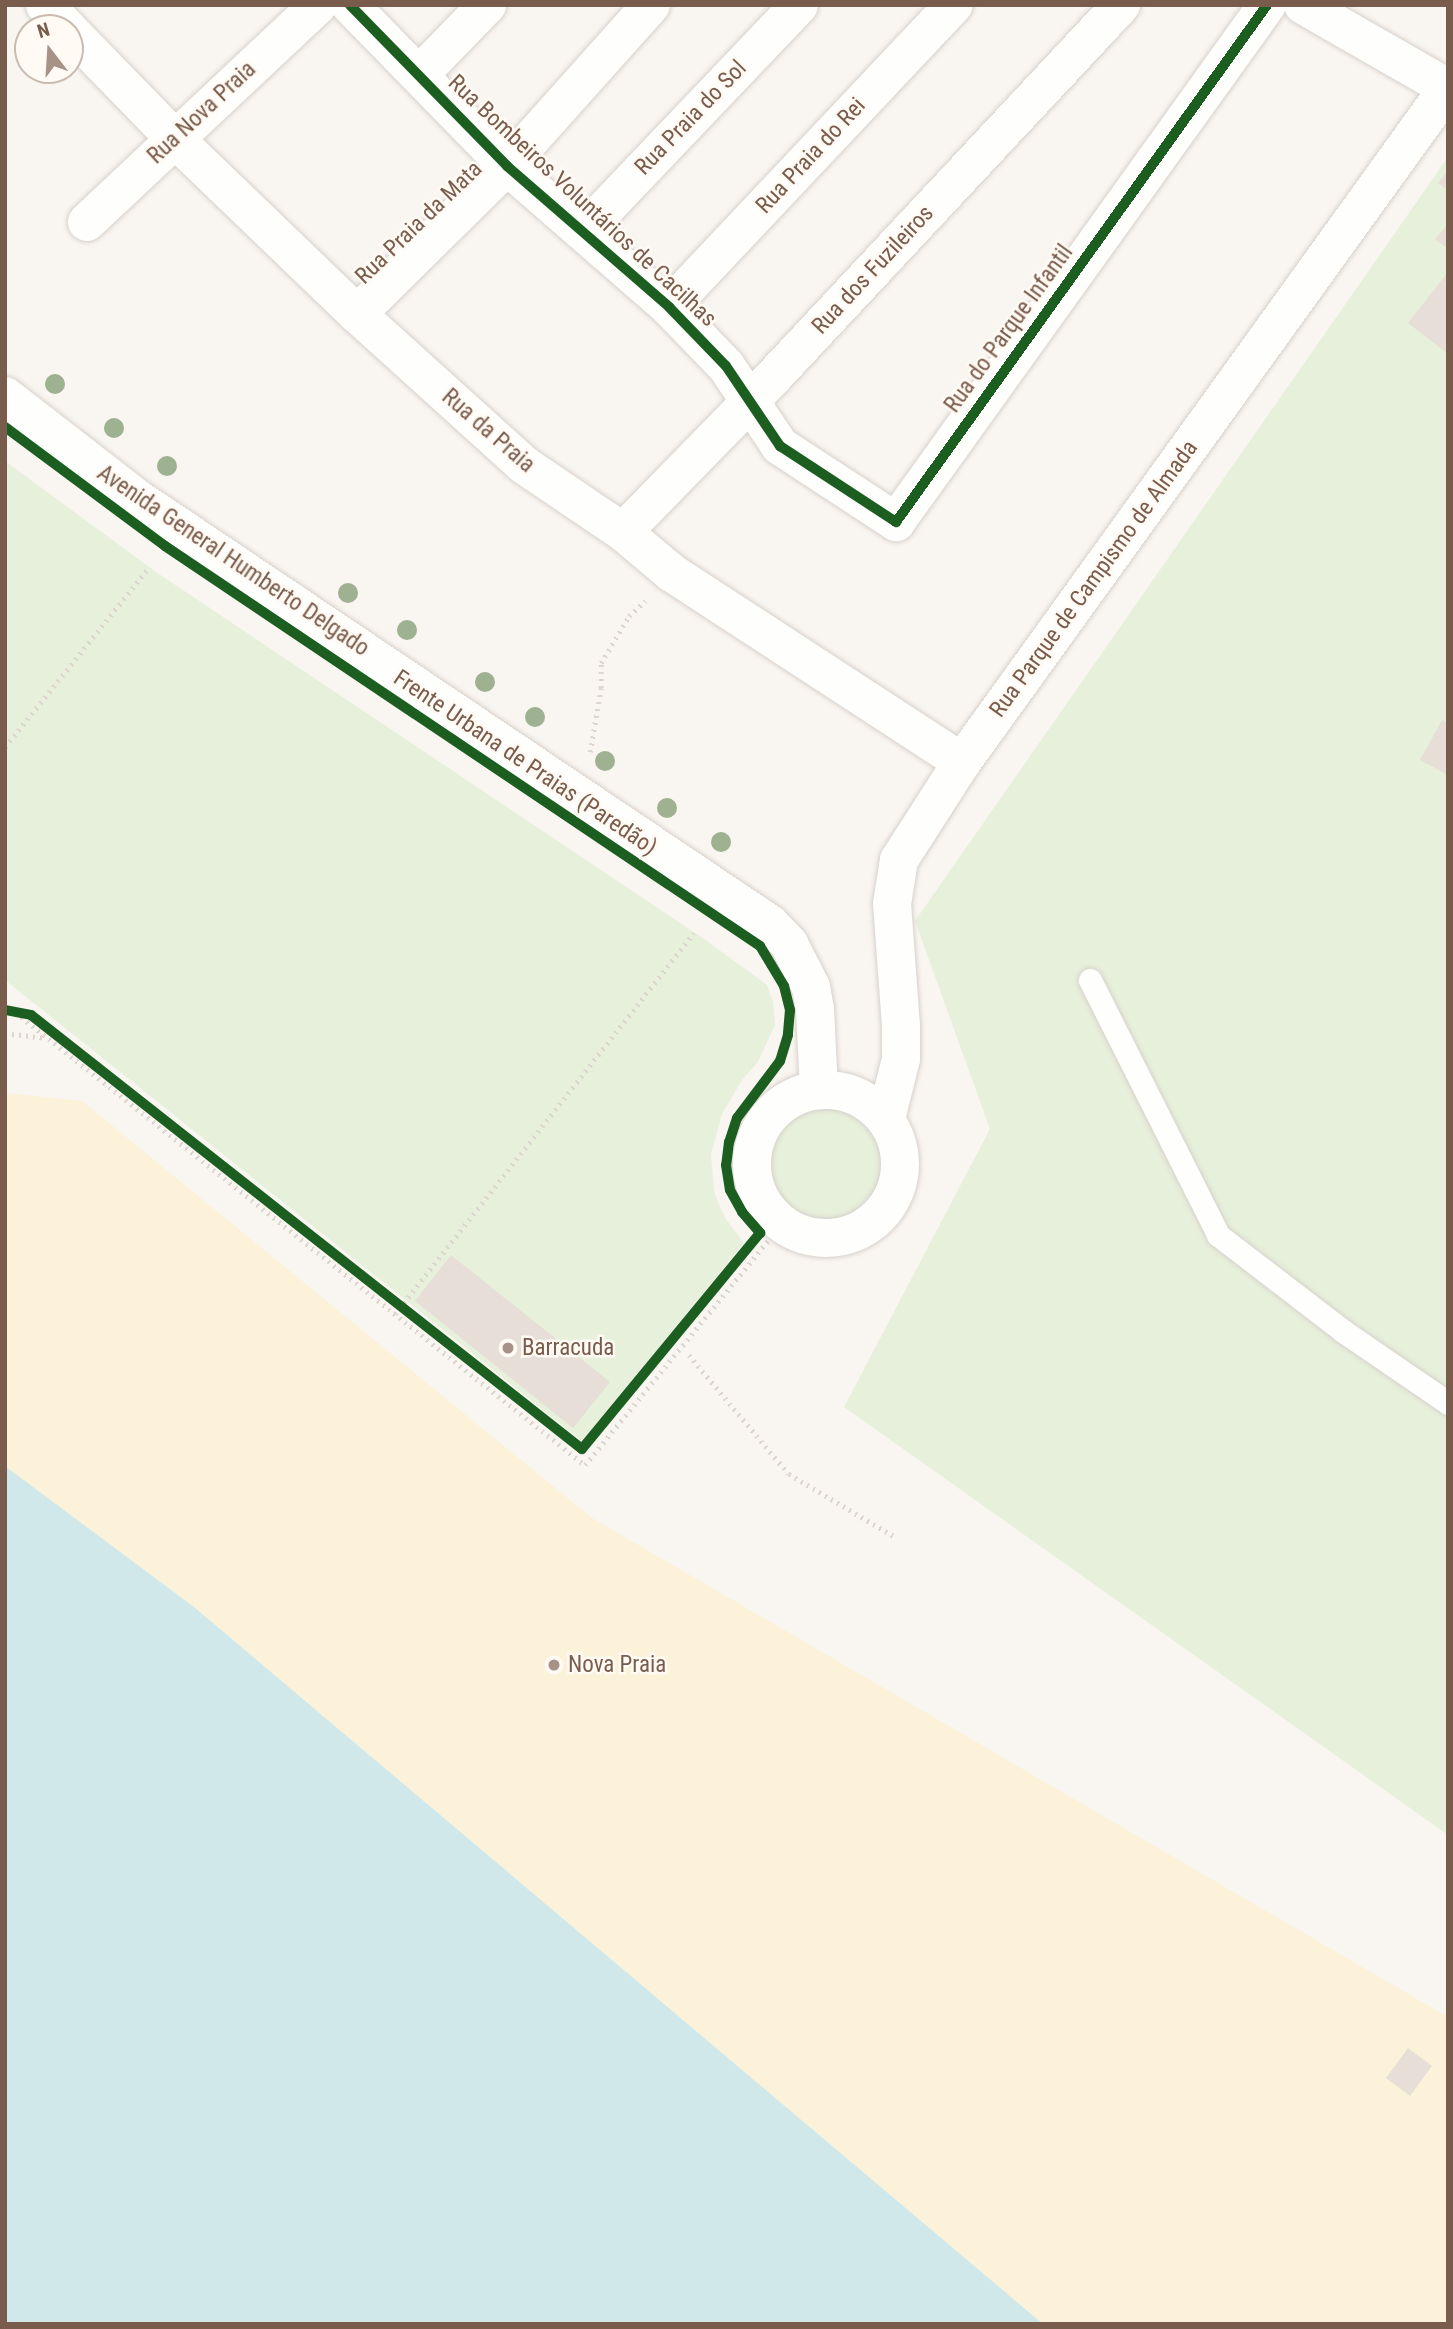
<!DOCTYPE html>
<meta charset="utf-8">
<style>
body{margin:0}
#map{position:relative;width:1453px;height:2329px;overflow:hidden;background:#f9f5f0;font-family:"Roboto Condensed",sans-serif}
div>[style]{position:absolute}
[style*='--x']{left:calc(var(--x)*1px);top:calc(var(--y)*1px);width:calc(var(--w)*1px);rotate:calc(var(--a)*1deg)}
.green>*{inset:0;background:#e7f0db}
.round{border-radius:50%}
.sand>*{inset:0;background:#fbf2d9}
.water>*{inset:0;background:#d0e8ea}
.building>*{inset:0;background:#e6ded7}
.path>*{height:4.5px;margin-top:-2.25px;transform-origin:0;background:repeating-linear-gradient(90deg,#dcd5d0 0 2px,transparent 0 7px)}
.roads{filter:drop-shadow(0 0 2px #d7d1cb) drop-shadow(0 0 2px #d7d1cb)}
.lane>*{height:23px;margin:-11.5px;padding:0 11.5px;transform-origin:11.5px;border-radius:11.5px;background:#fefefd}
.street>*{height:38px;margin:-19px;padding:0 19px;transform-origin:19px;border-radius:19px;background:#fefefd}
.street>.ring{margin:-19px;padding:0;box-sizing:content-box;background:none;border:38px solid #fefefd;border-radius:50%}
.cycleway>*{height:10px;margin:-5px;padding:0 5px;transform-origin:5px;border-radius:5px;background:#1b5e20}
.trees>*{width:20px;height:20px;margin:-10px;border-radius:50%;background:#9eb190}
.dots>*{width:19px;height:19px;translate:-50% -50%;box-sizing:border-box;border:4px solid #fffaf3;border-radius:50%}
span{translate:-50% -50%;white-space:nowrap;text-align:center;line-height:1.15;-webkit-text-stroke:5px #fffaf3;paint-order:stroke}
.street-label{font-size:23px;color:#7a5c4d}
.poi-label{font-size:23px;color:#7a5c4d}
.left{translate:0 -50%;text-align:left}
.frame{position:absolute;inset:0;border:7px solid #7a5c4d;pointer-events:none}
.north{position:absolute;left:14px;top:14px;width:70px;height:70px;box-sizing:border-box;background:#fffaf3;border:2px solid #cabbb1;border-radius:50%;rotate:343deg;font-size:19px;font-weight:700;line-height:28px;text-align:center;color:#7a5c4d}
.north::after{content:'';display:block;margin:auto;width:24px;height:32px;background:#a69286;clip-path:polygon(50% 0,100% 100%,50% 72%,0 100%)}
</style>
<div id="map">
<div class="green">
<i style="clip-path:polygon(1448px 157px,1448px 1835px,844px 1407px,990px 1129px,915px 921px)"></i>
<i style="clip-path:polygon(5px 461px,156px 572px,704px 939px,767px 985px,773px 1002px,775px 1025px,758px 1062px,742px 1080px,722px 1114px,711px 1154px,714px 1192px,725px 1218px,744px 1243px,582px 1441px,5px 980px)"></i>
<i class="round" style="left:768px;top:1106px;width:116px;height:116px"></i>
</div>
<div class="sand">
<i style="clip-path:polygon(5px 1093px,82px 1101px,592px 1518px,1448px 2017px,1448px 2324px,1043px 2324px,194px 1607px,5px 1466px)"></i>
</div>
<div class="water">
<i style="clip-path:polygon(5px 1466px,194px 1607px,1043px 2324px,5px 2324px)"></i>
</div>
<div class="building">
<i style="clip-path:polygon(1448px 171px,1448px 190px,1438px 183px)"></i>
<i style="clip-path:polygon(1448px 224px,1448px 249px,1435px 239px)"></i>
<i style="clip-path:polygon(1448px 272px,1448px 354px,1408px 323px)"></i>
<i style="clip-path:polygon(1442px 720px,1448px 723px,1448px 775px,1420px 760px)"></i>
<i style="clip-path:polygon(451px 1255px,610px 1382px,573px 1428px,415px 1301px)"></i>
<i style="clip-path:polygon(1408px 2048px,1432px 2066px,1410px 2096px,1386px 2078px)"></i>
</div>
<div class="path">
<i style="--x:5;--y:747;--w:231;--a:-51.3"></i>
<i style="--x:590;--y:752;--w:65;--a:-80.2"></i>
<i style="--x:601;--y:688;--w:25;--a:-90"></i>
<i style="--x:601;--y:663;--w:55;--a:-59.2"></i>
<i style="--x:629;--y:616;--w:22;--a:-43"></i>
<i style="--x:5;--y:1004;--w:741;--a:38.48"></i>
<i style="--x:585;--y:1465;--w:291;--a:-50.8"></i>
<i style="--x:5;--y:1033;--w:41;--a:7"></i>
<i style="--x:395;--y:1314;--w:484;--a:-51.9"></i>
<i style="--x:689;--y:1355;--w:155;--a:50"></i>
<i style="--x:789;--y:1474;--w:123;--a:30.7"></i>
</div>
<div class="roads">
<div class="lane">
<i style="--x:1090;--y:980;--w:285;--a:63.3"></i>
<i style="--x:1218;--y:1235;--w:158;--a:37.5"></i>
<i style="--x:1343;--y:1331;--w:127;--a:34.4"></i>
</div>
<div class="street">
<i style="--x:45;--y:5;--w:32;--a:46"></i>
<i style="--x:350;--y:5;--w:225;--a:45.7"></i>
<i style="--x:507;--y:166;--w:215;--a:41"></i>
<i style="--x:669;--y:307;--w:82;--a:46"></i>
<i style="--x:726;--y:366;--w:97;--a:56"></i>
<i style="--x:780;--y:446;--w:139;--a:33.2"></i>
<i style="--x:896;--y:522;--w:636;--a:-54.34"></i>
<i style="--x:1303;--y:5;--w:167;--a:29.8"></i>
<i style="--x:70;--y:31;--w:149;--a:45.8"></i>
<i style="--x:174;--y:138;--w:254;--a:43.9"></i>
<i style="--x:357;--y:314;--w:225;--a:42.1"></i>
<i style="--x:524;--y:465;--w:120;--a:34.1"></i>
<i style="--x:623;--y:532;--w:64;--a:39.9"></i>
<i style="--x:672;--y:573;--w:346;--a:33.1"></i>
<i style="--x:419;--y:75;--w:98;--a:-45.8"></i>
<i style="--x:87;--y:222;--w:317;--a:-43.2"></i>
<i style="--x:583;--y:232;--w:313;--a:-46.4"></i>
<i style="--x:669;--y:307;--w:415;--a:-46.7"></i>
<i style="--x:357;--y:314;--w:211;--a:-44.6"></i>
<i style="--x:507;--y:166;--w:216;--a:-48.2"></i>
<i style="--x:5;--y:396;--w:165;--a:37.8"></i>
<i style="--x:135;--y:497;--w:765;--a:33.92"></i>
<i style="--x:770;--y:924;--w:28;--a:46"></i>
<i style="--x:789;--y:944;--w:48;--a:62.9"></i>
<i style="--x:811;--y:987;--w:22;--a:80"></i>
<i style="--x:815;--y:1009;--w:81;--a:87.2"></i>
<i style="--x:623;--y:532;--w:180;--a:-45.7"></i>
<i style="--x:749;--y:403;--w:545;--a:-46.93"></i>
<i class="ring" style="left:752px;top:1090px;width:110px;height:110px"></i>
<i style="--x:886;--y:1119;--w:62;--a:-76"></i>
<i style="--x:901;--y:1059;--w:33;--a:-90"></i>
<i style="--x:901;--y:1026;--w:122;--a:-94.2"></i>
<i style="--x:892;--y:904;--w:45;--a:-81"></i>
<i style="--x:899;--y:860;--w:117;--a:-57.3"></i>
<i style="--x:962;--y:762;--w:831;--a:-54.21"></i>
</div>
</div>
<div class="cycleway">
<i style="--x:350;--y:5;--w:225;--a:45.7"></i>
<i style="--x:507;--y:166;--w:215;--a:41"></i>
<i style="--x:669;--y:307;--w:82;--a:46"></i>
<i style="--x:726;--y:366;--w:97;--a:56"></i>
<i style="--x:780;--y:446;--w:139;--a:33.2"></i>
<i style="--x:896;--y:522;--w:636;--a:-54.34"></i>
<i style="--x:5;--y:427;--w:199;--a:36.6"></i>
<i style="--x:165;--y:546;--w:717;--a:33.91"></i>
<i style="--x:760;--y:946;--w:47;--a:59"></i>
<i style="--x:784;--y:986;--w:25;--a:76"></i>
<i style="--x:790;--y:1010;--w:25;--a:95"></i>
<i style="--x:788;--y:1035;--w:27;--a:107"></i>
<i style="--x:780;--y:1061;--w:71;--a:127"></i>
<i style="--x:737;--y:1118;--w:25;--a:108"></i>
<i style="--x:729;--y:1142;--w:23;--a:97"></i>
<i style="--x:726;--y:1165;--w:25;--a:81"></i>
<i style="--x:730;--y:1190;--w:25;--a:61"></i>
<i style="--x:742;--y:1212;--w:28;--a:49"></i>
<i style="--x:760;--y:1233;--w:280;--a:129.5"></i>
<i style="--x:582;--y:1449;--w:701;--a:-141.77"></i>
<i style="--x:31;--y:1015;--w:26;--a:-169"></i>
</div>
<div class="trees">
<i style="left:55px;top:384px"></i>
<i style="left:114px;top:428px"></i>
<i style="left:167px;top:466px"></i>
<i style="left:348px;top:593px"></i>
<i style="left:407px;top:630px"></i>
<i style="left:485px;top:682px"></i>
<i style="left:535px;top:717px"></i>
<i style="left:605px;top:761px"></i>
<i style="left:667px;top:808px"></i>
<i style="left:721px;top:842px"></i>
</div>
<div class="dots">
<i style="left:508px;top:1348px;background:#a69286"></i>
<i style="left:554px;top:1665px;background:#a69286"></i>
</div>
<div class="street-label">
<span style="left:202px;top:113px;rotate:-43deg">Rua Nova Praia</span>
<span style="left:691px;top:118px;rotate:-46deg">Rua Praia do Sol</span>
<span style="left:811px;top:156px;rotate:-47deg">Rua Praia do Rei</span>
<span style="left:582px;top:201px;rotate:43deg">Rua Bombeiros Voluntários de Cacilhas</span>
<span style="left:419px;top:223px;rotate:-44deg">Rua Praia da Mata</span>
<span style="left:873px;top:270px;rotate:-47deg">Rua dos Fuzileiros</span>
<span style="left:1009px;top:329px;rotate:-54deg">Rua do Parque Infantil</span>
<span style="left:488px;top:431px;rotate:41deg">Rua da Praia</span>
<span style="left:233px;top:561px;rotate:34deg">Avenida General Humberto Delgado</span>
<span style="left:1094px;top:579px;rotate:-54deg">Rua Parque de Campismo de Almada</span>
<span style="left:525px;top:763px;rotate:34deg">Frente Urbana de Praias (Paredão)</span>
</div>
<div class="poi-label">
<span class="left" style="left:522px;top:1348px">Barracuda</span>
<span class="left" style="left:568px;top:1665px">Nova Praia</span>
</div>
<div class="frame"></div>
<div class="north">N</div>
</div>
